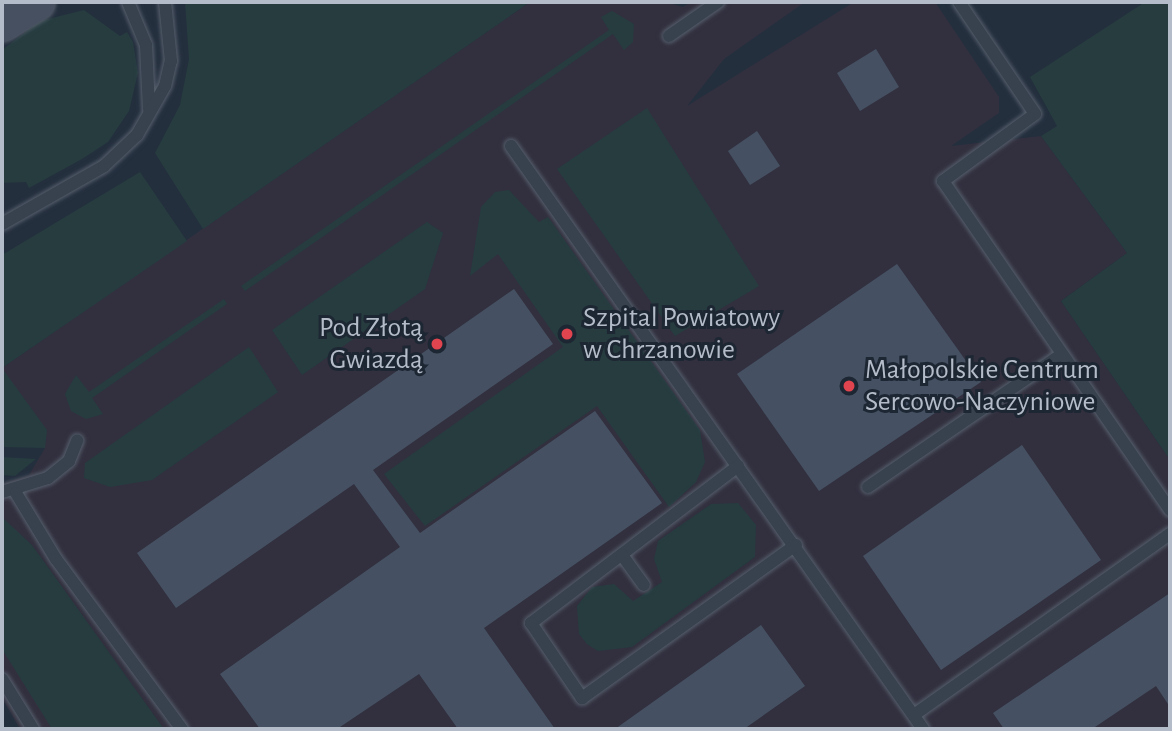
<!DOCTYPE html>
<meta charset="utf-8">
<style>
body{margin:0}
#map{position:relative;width:1172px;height:731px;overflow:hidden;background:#242f3e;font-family:"Alegreya Sans",sans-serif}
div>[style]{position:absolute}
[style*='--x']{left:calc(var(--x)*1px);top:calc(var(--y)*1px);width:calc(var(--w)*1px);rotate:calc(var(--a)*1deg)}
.medical>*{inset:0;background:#32303f}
.green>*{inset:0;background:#263c3f}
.building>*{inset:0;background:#455162}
.roads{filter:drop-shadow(0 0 2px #565f6c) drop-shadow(0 0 2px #565f6c)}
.service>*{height:12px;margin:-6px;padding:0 6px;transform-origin:6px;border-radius:6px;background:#38414e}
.secondary>*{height:37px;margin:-18.5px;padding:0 18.5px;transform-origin:18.5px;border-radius:18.5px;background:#465061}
.dots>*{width:19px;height:19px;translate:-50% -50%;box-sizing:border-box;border:4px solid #1d2633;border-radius:50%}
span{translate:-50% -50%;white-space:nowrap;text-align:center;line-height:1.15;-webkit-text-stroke:6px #1d2633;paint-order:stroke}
.poi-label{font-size:28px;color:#b4bcc9}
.left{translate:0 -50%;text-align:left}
.right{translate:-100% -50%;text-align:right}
.frame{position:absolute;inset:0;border:4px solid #b4bcc9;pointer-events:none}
</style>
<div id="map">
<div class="medical">
<i style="clip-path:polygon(530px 2px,665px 2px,683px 7px,691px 2px,805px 2px,724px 59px,687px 106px,854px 2px,935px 2px,999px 97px,999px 113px,951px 146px,1041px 136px,1127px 253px,1061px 301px,1170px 460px,1170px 729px,20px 729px,2px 698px,2px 484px,29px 475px,45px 448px,2px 368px)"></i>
</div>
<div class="green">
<i style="clip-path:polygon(185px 2px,530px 2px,203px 229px,155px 153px,180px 105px,189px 59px)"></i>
<i style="clip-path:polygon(1145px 2px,1170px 2px,1170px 460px,1061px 301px,1127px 253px,1041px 136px,1057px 126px,1030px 77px)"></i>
<i style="clip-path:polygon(84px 10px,120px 36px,127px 32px,133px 42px,138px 73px,129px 111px,108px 142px,82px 159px,29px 188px,26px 182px,2px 183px,2px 50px,40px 21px)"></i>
<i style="clip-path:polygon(612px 11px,634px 24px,633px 42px,624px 50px,613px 34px,245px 291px,241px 286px,609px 30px,601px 17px)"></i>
<i style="clip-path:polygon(647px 108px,759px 286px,675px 336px,557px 169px)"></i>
<i style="clip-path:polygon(140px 172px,187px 241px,2px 368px,47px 430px,45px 448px,2px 447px,2px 255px)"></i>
<i style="clip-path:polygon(509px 190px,539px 222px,548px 217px,700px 430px,705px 462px,696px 482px,669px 507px,597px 406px,425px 526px,384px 474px,563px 347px,498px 254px,470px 276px,481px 207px,495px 192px)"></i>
<i style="clip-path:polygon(427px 222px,443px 233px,425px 289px,302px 375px,272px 330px)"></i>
<i style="clip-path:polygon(224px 299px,227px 304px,92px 398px,103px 414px,86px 419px,71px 411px,65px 394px,76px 375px,89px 392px)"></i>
<i style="clip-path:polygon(249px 347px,278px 392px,152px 480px,110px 487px,84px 478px,85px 463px)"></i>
<i style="clip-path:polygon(2px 457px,36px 459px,15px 476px,2px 475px)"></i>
<i style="clip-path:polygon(738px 503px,756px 525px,755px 557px,632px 647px,598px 651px,587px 644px,579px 634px,577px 606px,592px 587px,614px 584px,633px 601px,662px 582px,654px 559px,658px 541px,711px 504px)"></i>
<i style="clip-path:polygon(2px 517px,32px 545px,164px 729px,52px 729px,2px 649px)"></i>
</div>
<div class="building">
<i style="clip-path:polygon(876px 49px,899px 87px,860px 111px,837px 73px)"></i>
<i style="clip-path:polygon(757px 131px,780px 166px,750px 185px,728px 151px)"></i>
<i style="clip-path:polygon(897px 264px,981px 382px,819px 491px,737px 374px)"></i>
<i style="clip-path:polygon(514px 289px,553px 344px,373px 470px,420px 533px,595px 411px,662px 503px,484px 628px,555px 729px,458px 729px,419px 674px,337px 729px,260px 729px,220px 674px,400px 547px,354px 484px,176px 608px,137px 553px)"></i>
<i style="clip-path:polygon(1022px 445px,1101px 560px,941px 670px,863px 556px)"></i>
<i style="clip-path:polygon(1170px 593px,1170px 707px,1156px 686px,1092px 729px,1004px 729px,993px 713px)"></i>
<i style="clip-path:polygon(761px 625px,805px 686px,744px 729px,615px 729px)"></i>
</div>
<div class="roads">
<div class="service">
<i style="--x:128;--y:2;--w:47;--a:67.3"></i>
<i style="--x:146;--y:45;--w:64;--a:87.3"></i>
<i style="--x:959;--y:2;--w:135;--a:55.8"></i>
<i style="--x:1035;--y:114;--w:114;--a:143.9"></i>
<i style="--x:943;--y:181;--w:400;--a:55.4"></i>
<i style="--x:669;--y:36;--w:60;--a:-34.8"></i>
<i style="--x:511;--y:146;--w:714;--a:54.75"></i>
<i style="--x:2;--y:224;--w:117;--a:-29.6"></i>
<i style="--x:104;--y:166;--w:45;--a:-43.2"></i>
<i style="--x:137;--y:135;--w:56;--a:-60.3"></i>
<i style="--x:165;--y:86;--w:26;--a:-77"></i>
<i style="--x:171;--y:61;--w:59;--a:-95.8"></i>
<i style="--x:738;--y:466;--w:260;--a:142.8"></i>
<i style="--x:531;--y:623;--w:91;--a:55.8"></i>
<i style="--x:582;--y:698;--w:263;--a:-35.6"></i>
<i style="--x:868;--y:487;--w:232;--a:-34.4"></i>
<i style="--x:2;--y:492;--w:48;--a:-16.9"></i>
<i style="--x:48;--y:478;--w:27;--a:-39"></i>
<i style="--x:69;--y:461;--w:22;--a:-68"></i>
<i style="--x:16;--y:493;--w:77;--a:58.8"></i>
<i style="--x:56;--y:559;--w:212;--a:53.5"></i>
<i style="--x:622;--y:555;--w:37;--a:54"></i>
<i style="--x:2;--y:679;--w:59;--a:58.2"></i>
<i style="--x:914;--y:715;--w:314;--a:-35.3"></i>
</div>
<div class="secondary">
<i style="--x:2;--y:22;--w:39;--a:-31"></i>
</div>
</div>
<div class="dots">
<i style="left:567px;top:334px;background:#e0444e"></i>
<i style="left:437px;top:344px;background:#e0444e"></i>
<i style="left:849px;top:386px;background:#e0444e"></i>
</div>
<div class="poi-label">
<span class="left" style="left:583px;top:334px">Szpital Powiatowy<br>w Chrzanowie</span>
<span class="right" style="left:423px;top:344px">Pod Złotą<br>Gwiazdą</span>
<span class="left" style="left:865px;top:386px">Małopolskie Centrum<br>Sercowo-Naczyniowe</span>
</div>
<div class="frame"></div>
</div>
